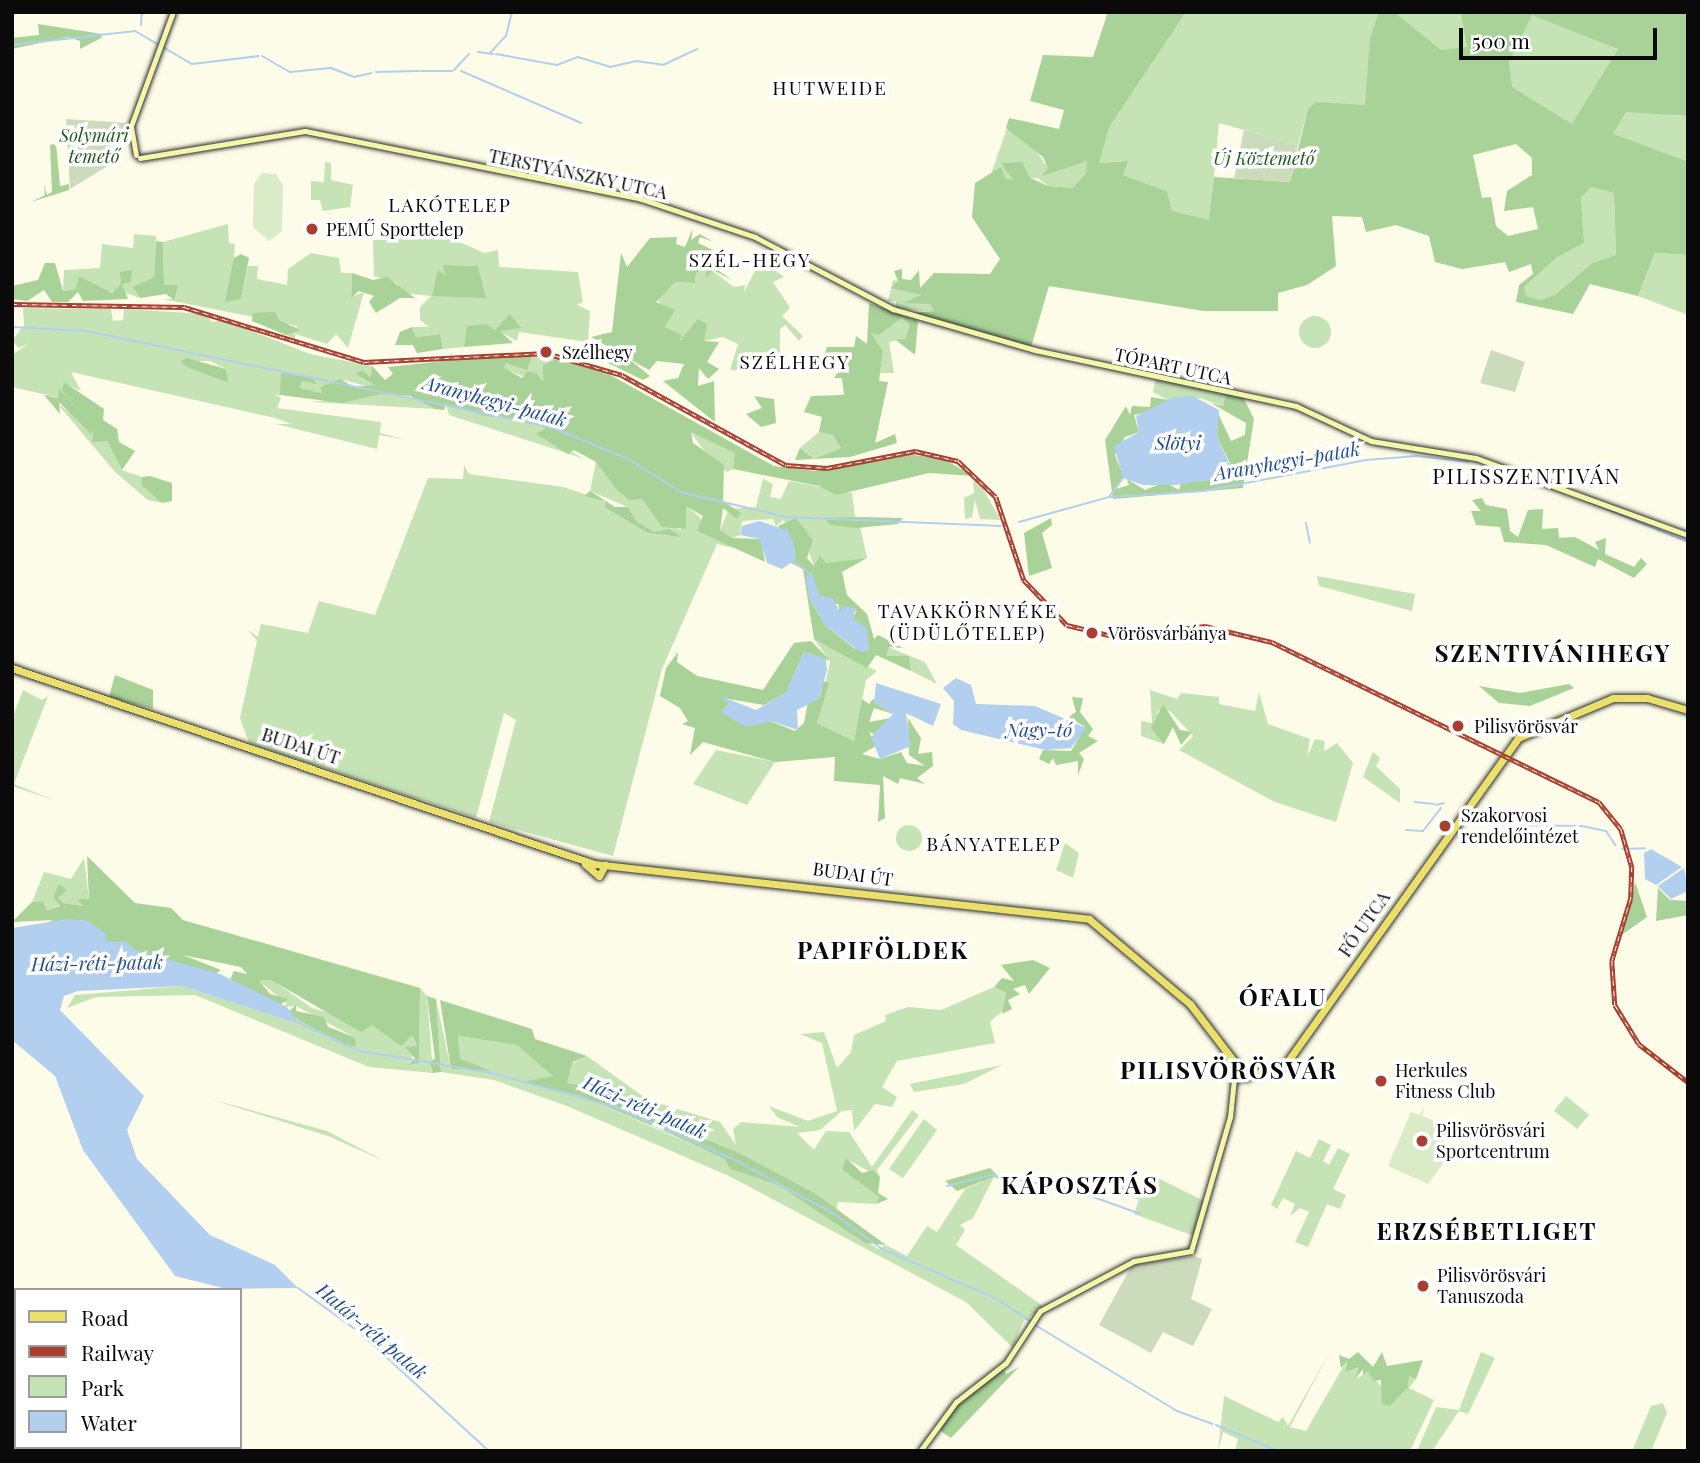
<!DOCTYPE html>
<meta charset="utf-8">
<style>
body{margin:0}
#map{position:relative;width:1700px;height:1463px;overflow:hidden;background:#fdfce8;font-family:"Playfair Display",serif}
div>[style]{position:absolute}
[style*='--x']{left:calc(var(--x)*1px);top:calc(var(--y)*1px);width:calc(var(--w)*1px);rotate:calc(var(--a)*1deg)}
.green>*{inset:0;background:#c6e3b6}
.round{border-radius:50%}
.forest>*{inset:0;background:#a8d297}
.cemetery>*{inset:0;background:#cddbbd}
.pitch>*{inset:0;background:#d9ebc7}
.water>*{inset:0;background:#b2cfef}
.stream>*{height:2px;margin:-1px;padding:0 1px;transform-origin:1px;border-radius:1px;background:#b2cfef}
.roads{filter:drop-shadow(0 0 2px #2c2c2c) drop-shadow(0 0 2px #2c2c2c)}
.secondary>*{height:5px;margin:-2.5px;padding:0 2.5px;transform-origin:2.5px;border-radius:2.5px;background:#f3f7a9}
.primary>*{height:7px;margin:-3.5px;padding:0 3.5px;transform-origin:3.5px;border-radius:3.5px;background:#ebe06b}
.rail>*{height:4.5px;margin-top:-2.25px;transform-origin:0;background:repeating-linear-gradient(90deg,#fff 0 5px,#aa3e31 0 10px);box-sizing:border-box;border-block:2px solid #aa3e31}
.dots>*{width:19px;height:19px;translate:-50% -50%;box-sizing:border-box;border:4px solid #fff;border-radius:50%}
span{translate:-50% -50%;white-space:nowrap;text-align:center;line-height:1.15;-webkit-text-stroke:7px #fff;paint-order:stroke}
.park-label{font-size:18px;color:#245922;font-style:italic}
.street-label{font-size:18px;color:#0a0a0a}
.poi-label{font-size:18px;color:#0a0a0a}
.left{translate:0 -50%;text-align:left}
.neighbourhood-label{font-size:19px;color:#0a0a0a;letter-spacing:2px}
.water-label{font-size:19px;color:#214d8d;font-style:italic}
.quarter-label{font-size:21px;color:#0a0a0a;letter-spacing:2px}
.district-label{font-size:24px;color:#0a0a0a;font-weight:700;letter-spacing:2px}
.frame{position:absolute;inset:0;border:14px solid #0a0a0a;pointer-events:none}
.legend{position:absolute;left:14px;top:1288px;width:228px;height:161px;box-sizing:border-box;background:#fff;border:2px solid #9d9d9d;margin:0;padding:9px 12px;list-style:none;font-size:21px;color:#0a0a0a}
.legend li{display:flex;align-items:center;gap:14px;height:35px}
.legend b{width:35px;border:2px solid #9d9d9d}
.scale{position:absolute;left:1459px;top:28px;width:198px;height:32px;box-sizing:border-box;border:4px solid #0a0a0a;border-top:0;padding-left:9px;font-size:21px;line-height:24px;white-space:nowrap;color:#0a0a0a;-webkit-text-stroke:5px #fff;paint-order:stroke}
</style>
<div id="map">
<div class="green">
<i style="clip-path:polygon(1186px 12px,1379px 12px,1375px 26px,1386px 12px,1688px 12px,1666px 115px,1688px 116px,1688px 165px,1612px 134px,1626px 112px,1638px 112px,1643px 51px,1602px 42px,1618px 49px,1572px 125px,1511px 87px,1509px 62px,1527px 22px,1465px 95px,1372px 34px,1365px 106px,1308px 109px,1298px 145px,1219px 123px,1210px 220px,1193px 219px,1172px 211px,1167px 191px,1123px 175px,1127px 161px,1099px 163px,1108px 128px)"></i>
<i style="clip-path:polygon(1007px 128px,1031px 143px,1045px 164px,1055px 169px,1087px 161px,1087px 173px,1073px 188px,1048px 186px,1038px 178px,1006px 180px,1001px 167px,990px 177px)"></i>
<i style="clip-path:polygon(325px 162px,331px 163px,331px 180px,353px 185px,350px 207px,323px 211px,320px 200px,311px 200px,311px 181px,324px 182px)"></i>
<i style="clip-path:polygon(1591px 187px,1614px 193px,1616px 255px,1592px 263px,1556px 294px,1541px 300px,1525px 296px,1523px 288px,1557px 256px,1584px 243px,1581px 198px)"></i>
<i style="clip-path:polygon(228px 224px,229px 243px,235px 244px,232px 294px,241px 299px,248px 266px,258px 266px,257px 279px,287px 285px,288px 269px,311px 253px,339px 258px,341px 273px,352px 273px,351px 297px,364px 292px,348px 348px,336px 334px,327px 344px,295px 334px,295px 339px,286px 335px,298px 326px,163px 299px,173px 299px,177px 285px,164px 285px,163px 242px)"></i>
<i style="clip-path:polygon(134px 234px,156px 236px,154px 277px,134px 287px,140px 298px,118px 290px,103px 294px,79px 276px,75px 289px,63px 291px,64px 270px,100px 268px,102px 244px,133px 248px)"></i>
<i style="clip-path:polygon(evenodd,451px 238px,484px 253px,498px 250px,499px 267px,578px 272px,583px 302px,577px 305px,590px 311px,588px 342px,519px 332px,517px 341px,498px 331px,510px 315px,495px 331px,468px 326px,464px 347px,443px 349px,440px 334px,416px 337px,412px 327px,429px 327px,420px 320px,420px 307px,431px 296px,403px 293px,397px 283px,374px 276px,373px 240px,451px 238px,444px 265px,478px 266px,477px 283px,437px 279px,445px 275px,444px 265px)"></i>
<i style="clip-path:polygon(1655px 253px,1688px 255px,1688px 315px,1638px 296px)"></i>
<i style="clip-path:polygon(706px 266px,734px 287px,745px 285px,744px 292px,755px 271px,770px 266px,784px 277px,773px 282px,790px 308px,782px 316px,803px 336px,799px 341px,785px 325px,780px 329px,780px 373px,730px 370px,738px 344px,723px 337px,704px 341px,700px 324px,685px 341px,666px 328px,657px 293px,675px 282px,695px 283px,696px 273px)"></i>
<i style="clip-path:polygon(893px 280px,899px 281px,893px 288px,921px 295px,908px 302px,931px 304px,934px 312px,896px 308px,896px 301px,888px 301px)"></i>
<i style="clip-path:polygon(evenodd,23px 308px,111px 309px,113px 321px,123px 320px,124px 309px,206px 314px,212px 322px,224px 320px,310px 354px,372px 366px,372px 377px,361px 378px,376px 384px,369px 387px,344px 380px,320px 387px,323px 393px,300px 388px,302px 380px,295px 377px,283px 380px,280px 394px,274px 394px,281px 398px,277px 408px,381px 422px,380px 433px,404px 439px,379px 435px,377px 449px,276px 424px,292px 424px,275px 418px,71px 372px,81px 391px,64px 383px,73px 407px,69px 400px,12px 387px,12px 355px,29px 343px,19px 348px,12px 341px,24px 325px,23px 308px,181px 361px,210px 361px,226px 369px,229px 382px,181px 361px)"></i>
<i style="clip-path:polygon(902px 316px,910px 325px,905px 339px,889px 342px,894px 373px,880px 373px,883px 351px,871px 333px)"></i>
<i class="round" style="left:1299px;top:316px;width:32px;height:32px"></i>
<i style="clip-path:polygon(532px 356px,559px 358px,544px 365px,543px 383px,503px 369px,506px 363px,528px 366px)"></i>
<i style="clip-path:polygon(1156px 378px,1226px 393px,1223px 406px,1200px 398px,1168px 400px,1153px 392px)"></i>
<i style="clip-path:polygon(380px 393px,430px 401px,435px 409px,312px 402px)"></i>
<i style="clip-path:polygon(56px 402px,107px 441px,122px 470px,142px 477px,142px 486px,162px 503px,148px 500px,115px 472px)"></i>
<i style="clip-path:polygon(446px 404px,541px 422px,545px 430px,537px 434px,585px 459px,449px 415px)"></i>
<i style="clip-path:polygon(689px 430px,735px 453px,733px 469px,727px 472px,711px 460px)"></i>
<i style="clip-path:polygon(819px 432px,833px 435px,842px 448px,814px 459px,800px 448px)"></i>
<i style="clip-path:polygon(596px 462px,642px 499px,659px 523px,681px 530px,686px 505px,733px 548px,717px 544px,662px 669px,613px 856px,489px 822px,516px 720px,504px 713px,476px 818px,249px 743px,240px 718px,257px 641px,248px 630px,258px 637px,261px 624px,308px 633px,319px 601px,375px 615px,428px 478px,463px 479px,464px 465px,469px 474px,563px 487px,605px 501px,648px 533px,670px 536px,673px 532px,655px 532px,637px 522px,628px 507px,590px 491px)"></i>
<i style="clip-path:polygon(763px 479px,773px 484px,770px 497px,781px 499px,789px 481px,852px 493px,855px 517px,824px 519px,860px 526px,867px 558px,814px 567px,808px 548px,783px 520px,776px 526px,773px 519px,742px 521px,740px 535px,732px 538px,720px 530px,729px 509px,756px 507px)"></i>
<i style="clip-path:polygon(973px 480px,983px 489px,1001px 520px,980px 519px,975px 500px,972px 517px,965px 519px,964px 498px,974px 493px)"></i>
<i style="clip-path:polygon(1317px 576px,1415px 594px,1412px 611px,1319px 586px)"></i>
<i style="clip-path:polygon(814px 639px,877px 671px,866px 680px,854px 741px,817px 723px,830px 661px)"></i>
<i style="clip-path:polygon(888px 647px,925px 662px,937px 684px,911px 671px,909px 657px,885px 656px)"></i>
<i style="clip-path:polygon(23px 690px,42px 700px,48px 696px,14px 784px,56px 801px,12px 786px,12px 719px)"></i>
<i style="clip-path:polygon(1150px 690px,1177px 699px,1181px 693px,1219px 697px,1219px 704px,1255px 711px,1259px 692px,1268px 724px,1310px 739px,1307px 757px,1315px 739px,1325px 741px,1324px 751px,1337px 743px,1353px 763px,1336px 822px,1275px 802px,1179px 750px,1193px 736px,1170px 711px,1158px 710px,1156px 731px,1164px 744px,1141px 736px,1141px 721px,1152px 723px)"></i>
<i style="clip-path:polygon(716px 750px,775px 762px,747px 805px,693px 784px)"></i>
<i style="clip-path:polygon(1373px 752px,1380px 758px,1376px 766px,1400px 789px,1400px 803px,1363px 777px)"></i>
<i class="round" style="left:896px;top:825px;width:26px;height:26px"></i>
<i style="clip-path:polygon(1065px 843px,1079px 853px,1073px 878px,1056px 870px)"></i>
<i style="clip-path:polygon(84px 858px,89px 899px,78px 899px,83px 906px,62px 903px,57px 898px,66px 890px,59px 884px,53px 896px,60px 905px,47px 910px,43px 901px,32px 902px,44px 872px,71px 879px)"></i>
<i style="clip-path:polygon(258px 980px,272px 980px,312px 1008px,372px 1025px,397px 1040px,412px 1035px,417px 1047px,409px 1064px,419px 1063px,420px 988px,427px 996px,433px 1073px,369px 1067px,195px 995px,96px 997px,67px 1008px,75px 995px,182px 986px,295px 1022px,291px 1012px,343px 1043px,354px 1037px,296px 1006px,281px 1007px,287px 1004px)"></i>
<i style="clip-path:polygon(994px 987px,1006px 993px,1006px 1008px,990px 1022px,995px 1043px,897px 1061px,882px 1087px,897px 1097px,892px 1107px,875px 1104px,854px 1131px,852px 1110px,842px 1111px,820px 1130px,797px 1133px,814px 1150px,826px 1131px,849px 1132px,872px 1167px,912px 1110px,919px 1115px,877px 1170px,880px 1177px,846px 1159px,843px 1171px,879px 1197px,876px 1204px,838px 1202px,836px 1211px,687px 1129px,598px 1088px,567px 1083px,573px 1063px,587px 1056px,648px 1100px,720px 1122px,736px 1145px,733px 1129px,741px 1122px,800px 1127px,777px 1117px,769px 1106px,808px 1121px,837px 1111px,822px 1043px,800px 1034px,824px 1032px,837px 1068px,851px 1052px,854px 1035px,886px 1021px,885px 1015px,908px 1007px,941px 1010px)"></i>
<i style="clip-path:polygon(436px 999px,451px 1069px,492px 1070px,460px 1060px,457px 1036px,517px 1045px,554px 1076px,523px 1082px,581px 1096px,726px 1159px,730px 1169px,780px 1186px,878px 1249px,886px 1245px,907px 1256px,927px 1226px,937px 1232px,965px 1189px,994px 1177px,973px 1218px,960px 1225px,965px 1230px,956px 1245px,1043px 1306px,1023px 1322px,1013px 1348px,966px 1302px,729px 1176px,567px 1106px,494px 1080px,441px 1072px)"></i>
<i style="clip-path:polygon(1002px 1065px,964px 1084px,914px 1092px,910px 1084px)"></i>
<i style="clip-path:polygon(1566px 1096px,1589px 1115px,1577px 1129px,1554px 1111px)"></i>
<i style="clip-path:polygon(210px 1099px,327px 1131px,384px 1161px,328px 1136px)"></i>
<i style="clip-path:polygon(924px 1119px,937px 1130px,903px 1178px,889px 1169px)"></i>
<i style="clip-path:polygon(1319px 1139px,1331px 1145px,1323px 1161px,1329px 1165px,1338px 1148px,1350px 1154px,1333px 1189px,1346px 1195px,1340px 1209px,1327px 1204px,1308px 1247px,1295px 1242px,1309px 1212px,1300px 1208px,1290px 1216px,1295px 1204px,1283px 1198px,1277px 1209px,1271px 1205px,1296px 1151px,1310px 1158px)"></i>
<i style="clip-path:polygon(1152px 1175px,1204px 1201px,1194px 1236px,1134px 1214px,1139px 1200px,1118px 1189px,1122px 1178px,1144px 1188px)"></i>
<i style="clip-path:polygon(1330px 1351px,1290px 1427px,1306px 1431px,1346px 1362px,1345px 1372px,1359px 1367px,1357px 1379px,1368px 1371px,1392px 1399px,1410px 1375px,1416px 1379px,1409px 1388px,1434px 1400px,1410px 1451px,1235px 1451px,1238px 1439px,1223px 1432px,1218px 1451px,1224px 1396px,1278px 1422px,1283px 1417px,1288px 1426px)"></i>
<i style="clip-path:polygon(1481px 1352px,1495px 1358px,1468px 1414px,1459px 1411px,1432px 1451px,1417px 1451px,1436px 1407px,1459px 1410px)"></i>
<i style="clip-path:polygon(1663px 1403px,1667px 1413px,1651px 1451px,1632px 1451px,1651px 1406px)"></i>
</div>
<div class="forest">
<i style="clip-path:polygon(evenodd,1108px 12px,1186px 12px,1109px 127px,1099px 163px,1128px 161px,1123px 175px,1167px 191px,1172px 211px,1209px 220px,1214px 177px,1290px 182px,1308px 109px,1316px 102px,1365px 105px,1370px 38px,1379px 12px,1394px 12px,1441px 50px,1467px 47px,1461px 12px,1688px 12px,1688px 116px,1626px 112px,1613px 134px,1686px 161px,1688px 255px,1655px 253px,1638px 296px,1590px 284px,1573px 314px,1516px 302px,1519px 285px,1533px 274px,1531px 264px,1509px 272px,1505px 262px,1462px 269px,1435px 262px,1429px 236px,1396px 225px,1366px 232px,1362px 217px,1332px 216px,1336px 266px,1307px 285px,1278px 293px,1278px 311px,1204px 311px,1049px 286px,1031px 347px,911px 313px,934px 311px,930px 304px,903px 303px,921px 295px,891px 288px,898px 281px,894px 271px,902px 269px,902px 279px,911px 280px,919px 270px,920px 288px,934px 273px,990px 274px,1000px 259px,972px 217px,975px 183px,1001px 167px,1006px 179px,1013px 180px,1001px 163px,1022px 162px,1030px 178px,1048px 186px,1073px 188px,1086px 173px,1087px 161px,1042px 176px,1048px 168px,1043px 157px,1006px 128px,1009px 118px,1059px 129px,1064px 110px,1030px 101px,1043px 55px,1093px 57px,1108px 12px,1532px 15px,1618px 49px,1572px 124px,1512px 87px,1509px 62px,1532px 15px,1108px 12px,1516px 144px,1532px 158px,1532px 175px,1507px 191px,1504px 211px,1533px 207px,1538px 229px,1508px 236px,1496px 226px,1491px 197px,1482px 198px,1473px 155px,1516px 144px,1108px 12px,1591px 187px,1614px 193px,1616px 255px,1592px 263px,1556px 294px,1541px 300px,1526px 296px,1524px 287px,1557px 257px,1584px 243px,1581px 198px,1591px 187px)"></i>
<i style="clip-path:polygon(38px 24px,102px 34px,101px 38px,80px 49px,80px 41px,68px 37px,12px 49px,12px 38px,39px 35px)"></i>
<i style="clip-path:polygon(56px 143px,60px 186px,69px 184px,69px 190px,31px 202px,45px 195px,44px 185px,47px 195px,52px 192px,50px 145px)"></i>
<i style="clip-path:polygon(693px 228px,691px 240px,700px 234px,713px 242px,700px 237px,698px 243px,715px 251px,716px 269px,734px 281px,713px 270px,706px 278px,706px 267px,696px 273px,695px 283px,675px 282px,656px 302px,675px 310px,665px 327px,682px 335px,680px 341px,698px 319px,707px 324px,704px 341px,719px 342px,707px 362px,719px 369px,708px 379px,699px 368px,698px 386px,714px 381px,715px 422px,663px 381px,678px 378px,684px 364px,657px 361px,649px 370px,591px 337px,612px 332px,621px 253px,627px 267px,650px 238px,677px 237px,676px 244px,685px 247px)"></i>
<i style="clip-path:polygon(156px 241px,163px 242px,164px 285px,178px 285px,174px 300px,166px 294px,140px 298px,133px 287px,154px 277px)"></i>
<i style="clip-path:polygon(241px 254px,249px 258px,241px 299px,225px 302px,234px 258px)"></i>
<i style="clip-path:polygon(45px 263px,55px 263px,63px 291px,75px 289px,79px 276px,112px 293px,121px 284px,120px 272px,132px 270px,131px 282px,122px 284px,128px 299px,83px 301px,78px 292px,68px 302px,52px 302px,44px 290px,27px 301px,12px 299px,12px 286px,38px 280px)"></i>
<i style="clip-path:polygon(443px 265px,478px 266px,486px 298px,432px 296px,438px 270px,445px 275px)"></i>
<i style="clip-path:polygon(352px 273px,373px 280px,387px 277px,415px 298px,400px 298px,376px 313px,369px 302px,374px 296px,359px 291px,351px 298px)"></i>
<i style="clip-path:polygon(869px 303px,918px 321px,915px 355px,896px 340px,905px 339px,910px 325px,902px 317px,879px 335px,871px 333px,883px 351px,879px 381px,888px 382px,875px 443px,895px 434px,897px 443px,850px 457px,795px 460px,800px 448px,814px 459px,841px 448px,833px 435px,819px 432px,822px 417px,804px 412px,811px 396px,844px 395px,842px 378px,834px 378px,842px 366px,833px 365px,842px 357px,824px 356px,827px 347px,854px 347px,856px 336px,867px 344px)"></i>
<i style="clip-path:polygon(275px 312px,279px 320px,300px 330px,286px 335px,252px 321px,253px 313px)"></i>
<i style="clip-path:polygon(510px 314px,521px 328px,500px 331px,513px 343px,464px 347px,467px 326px,486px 324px,495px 330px)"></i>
<i style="clip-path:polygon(412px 327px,416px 337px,440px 334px,443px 349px,417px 353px,413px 345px,395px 345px,400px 332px)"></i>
<i style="clip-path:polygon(596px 347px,629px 359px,650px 376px,643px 380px,604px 361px)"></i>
<i style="clip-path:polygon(500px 355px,532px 356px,527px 370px,506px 363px,504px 368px,522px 378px,528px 371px,537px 374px,543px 382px,543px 365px,559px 358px,596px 367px,774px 466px,815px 471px,907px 454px,943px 459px,974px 476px,929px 473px,836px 495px,819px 486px,733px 469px,735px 453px,691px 432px,693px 443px,724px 465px,723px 501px,741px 513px,737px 519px,723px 508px,720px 530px,732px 538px,761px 539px,765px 562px,697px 531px,703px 516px,686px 506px,686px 529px,662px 527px,642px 499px,629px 500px,618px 491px,596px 462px,574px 450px,568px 454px,536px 434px,545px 429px,535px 420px,485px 416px,446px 404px,444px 410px,435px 409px,410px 396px,380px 394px,342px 403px,273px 394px,280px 394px,281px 373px,313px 378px,317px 384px,302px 381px,300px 388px,322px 393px,320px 387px,341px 379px,353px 387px,375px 385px,355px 374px,362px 370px,371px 378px,372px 366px,385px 380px,393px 374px,388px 367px)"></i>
<i style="clip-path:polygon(187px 358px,226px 369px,229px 383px,185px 366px,181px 361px)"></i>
<i style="clip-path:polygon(64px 382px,104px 409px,103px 420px,117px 429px,119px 442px,135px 451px,122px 470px,107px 441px,92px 442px,94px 430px,91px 434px,59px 402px,60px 414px,44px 395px,58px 398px,59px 389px,75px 406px,62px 391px)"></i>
<i style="clip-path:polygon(1226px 393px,1243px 397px,1254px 419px,1243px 488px,1113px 499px,1105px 440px,1126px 406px,1130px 415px,1132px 406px,1150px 407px,1151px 397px,1168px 400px,1162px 408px,1134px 415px,1139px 432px,1125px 437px,1115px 455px,1124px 478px,1116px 489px,1129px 485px,1127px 479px,1145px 490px,1165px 482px,1179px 490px,1182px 480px,1211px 480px,1230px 463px,1217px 437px,1218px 413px,1231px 441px,1245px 435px,1246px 423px,1211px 403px,1223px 406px)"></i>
<i style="clip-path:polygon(754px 396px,774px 399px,776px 423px,761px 427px,746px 414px,762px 408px)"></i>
<i style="clip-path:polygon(150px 476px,172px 483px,172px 501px,162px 503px,142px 486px,142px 477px)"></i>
<i style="clip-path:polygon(590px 491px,615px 507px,628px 507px,637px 522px,655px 532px,669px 529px,681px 537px,648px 533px,606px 508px,605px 501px,584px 496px)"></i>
<i style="clip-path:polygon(1482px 498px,1486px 505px,1507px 509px,1510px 531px,1518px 537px,1528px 510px,1543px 509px,1542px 529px,1558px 528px,1559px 538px,1575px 537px,1599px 550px,1595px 542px,1606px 538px,1605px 554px,1634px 567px,1641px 558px,1647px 564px,1634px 578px,1598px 559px,1595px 567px,1546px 545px,1504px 542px,1500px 527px,1476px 525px,1471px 511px,1481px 511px,1472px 500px)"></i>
<i style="clip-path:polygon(evenodd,796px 518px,813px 540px,807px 558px,814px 566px,820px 556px,826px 563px,867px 558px,842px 572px,847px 595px,867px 614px,874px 639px,878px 635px,903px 648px,889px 647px,886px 656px,909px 656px,911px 671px,876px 655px,867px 668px,814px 639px,803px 569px,791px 563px,794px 544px,778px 526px,796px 518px,808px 578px,819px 595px,839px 605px,839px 614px,857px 611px,852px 619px,864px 640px,855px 649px,825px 625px,809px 598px,808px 578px)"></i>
<i style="clip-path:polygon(824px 518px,855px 517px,903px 518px,898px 524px,856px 528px,830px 525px)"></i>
<i style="clip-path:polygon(1051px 518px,1052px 525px,1042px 533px,1052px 568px,1029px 576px,1024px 533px)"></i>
<i style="clip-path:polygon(811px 641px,831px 661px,804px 652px,786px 693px,764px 705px,723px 698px,729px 704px,723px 710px,749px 726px,770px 721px,795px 731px,804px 723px,808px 702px,820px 697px,823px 681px,829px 683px,817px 723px,854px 741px,862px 699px,869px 704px,873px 699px,893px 714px,874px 708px,869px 722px,891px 718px,876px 735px,869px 732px,876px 746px,862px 754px,880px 759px,901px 752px,907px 763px,925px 766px,909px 755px,908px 718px,921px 738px,918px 754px,932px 752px,933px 766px,917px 778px,925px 784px,900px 778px,898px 784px,883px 776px,885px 818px,878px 822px,880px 785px,834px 781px,835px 757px,775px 762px,703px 742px,690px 755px,695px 728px,682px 724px,688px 721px,680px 708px,660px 696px,666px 668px,678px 652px,677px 662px,697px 676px,763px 690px,794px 643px)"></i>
<i style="clip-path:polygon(115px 675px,153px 690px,153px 709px,109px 697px)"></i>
<i style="clip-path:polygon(1569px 684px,1574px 688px,1530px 706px,1499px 703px,1479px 686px,1520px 693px)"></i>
<i style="clip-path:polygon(1072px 697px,1083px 698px,1080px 712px,1093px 729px,1088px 736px,1098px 741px,1079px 753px,1084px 759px,1078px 775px,1078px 761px,1056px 765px,1053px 758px,1049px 764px,1039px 759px,1043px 750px,1071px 751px,1085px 727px,1069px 717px,1076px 712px)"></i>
<i style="clip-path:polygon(1163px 704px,1180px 730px,1192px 732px,1181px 745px,1173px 727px,1164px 744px,1151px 728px)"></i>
<i style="clip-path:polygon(87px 856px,135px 903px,171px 908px,183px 920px,420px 988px,419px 1063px,408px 1065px,415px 1058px,405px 1047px,417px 1046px,412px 1035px,401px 1046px,372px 1025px,361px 1032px,271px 980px,259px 980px,270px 994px,288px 999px,280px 1005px,230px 980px,234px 971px,247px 974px,241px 967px,183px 955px,221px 970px,214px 975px,104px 941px,68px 919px,49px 927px,41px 926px,53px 920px,12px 922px,32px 902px,43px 901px,47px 910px,60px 906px,53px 896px,59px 884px,67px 890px,58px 898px,63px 903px,83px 906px,77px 899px,89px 899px)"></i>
<i style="clip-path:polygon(1635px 882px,1647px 917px,1620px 936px,1629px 912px)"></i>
<i style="clip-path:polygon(1658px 888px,1670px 900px,1688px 901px,1688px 915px,1656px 921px)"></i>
<i style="clip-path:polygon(1033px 960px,1050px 968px,1029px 994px,1025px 985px,1013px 989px,1020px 994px,1008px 1000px,1012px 1009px,1002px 1014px,1006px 993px,994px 987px,1002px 978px,1014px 981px,1001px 965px)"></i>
<i style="clip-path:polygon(427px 996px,436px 999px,441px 1072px,433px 1073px,430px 1062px,435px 1058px)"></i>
<i style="clip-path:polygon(440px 1000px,532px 1029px,535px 1039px,587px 1056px,573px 1062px,567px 1083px,598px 1088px,644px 1115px,737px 1152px,816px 1194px,886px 1245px,865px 1243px,780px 1186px,730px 1169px,725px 1159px,662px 1130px,581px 1096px,522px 1082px,553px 1076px,517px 1045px,458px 1036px,460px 1059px,493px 1071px,451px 1069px)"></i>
<i style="clip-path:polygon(296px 1005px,296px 1011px,324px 1017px,328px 1027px,354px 1037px,357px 1046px,345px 1046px,287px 1013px)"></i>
<i style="clip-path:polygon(846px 1158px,862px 1173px,873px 1170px,880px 1177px,878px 1193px,888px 1199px,876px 1204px,879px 1197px,842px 1170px)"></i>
<i style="clip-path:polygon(990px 1168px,1003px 1181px,994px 1177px,957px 1191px,945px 1181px)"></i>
<i style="clip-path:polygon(1358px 1352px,1373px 1367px,1382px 1352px,1387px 1366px,1423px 1360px,1416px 1379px,1409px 1376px,1408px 1387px,1390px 1406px,1382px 1404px,1381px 1380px,1373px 1381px,1368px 1371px,1363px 1375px,1363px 1369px,1355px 1379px,1359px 1367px,1345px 1372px,1347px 1362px,1341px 1368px,1339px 1355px,1349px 1359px)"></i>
<i style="clip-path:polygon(1019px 1367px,951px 1438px,939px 1430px,957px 1404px,1003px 1368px,1006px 1374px)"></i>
</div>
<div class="cemetery">
<i style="clip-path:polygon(66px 119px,128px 123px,111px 164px,70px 189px)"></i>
<i style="clip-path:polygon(1244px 130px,1298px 145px,1290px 182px,1234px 178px)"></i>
<i style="clip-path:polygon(1491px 350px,1525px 362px,1515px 392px,1480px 383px)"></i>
<i style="clip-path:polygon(1194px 1256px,1202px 1259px,1191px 1299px,1212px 1309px,1193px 1346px,1163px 1332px,1151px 1353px,1099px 1325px,1132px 1265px)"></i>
</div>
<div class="pitch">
<i style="clip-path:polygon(262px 173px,276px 174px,283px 186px,282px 231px,269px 241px,253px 227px,254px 184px)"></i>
<i style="clip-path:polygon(1425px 1105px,1422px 1116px,1450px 1127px,1441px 1154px,1448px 1157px,1428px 1184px,1388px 1166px,1411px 1112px,1420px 1115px)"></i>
</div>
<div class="water">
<i style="clip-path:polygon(1193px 396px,1219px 410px,1217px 437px,1230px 465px,1211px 480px,1175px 485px,1143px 485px,1123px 478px,1114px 446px,1139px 432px,1136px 416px,1174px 397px)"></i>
<i style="clip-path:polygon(759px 521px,787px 530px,794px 544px,796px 559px,782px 569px,767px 563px,760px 539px,740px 535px,742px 526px)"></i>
<i style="clip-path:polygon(813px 575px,819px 595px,833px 598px,840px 612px,843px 606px,856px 608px,853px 619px,867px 628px,869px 650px,860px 652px,825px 625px,809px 598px,806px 576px)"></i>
<i style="clip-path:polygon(804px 652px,826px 659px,827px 670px,819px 699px,797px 710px,798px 730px,771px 721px,746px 727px,721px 712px,729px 704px,720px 696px,756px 710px,786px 693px)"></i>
<i style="clip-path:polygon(956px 678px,971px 685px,976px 704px,1035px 706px,1086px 728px,1071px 748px,1046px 750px,961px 730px,953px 724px,954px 701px,943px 688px)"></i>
<i style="clip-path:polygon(876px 683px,941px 704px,933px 726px,906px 713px,911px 746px,880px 759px,871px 737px,893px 714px,874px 703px)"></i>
<i style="clip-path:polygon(1651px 849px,1682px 867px,1656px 885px,1645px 879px,1644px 853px)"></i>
<i style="clip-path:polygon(1684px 868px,1688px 891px,1671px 899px,1658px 886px)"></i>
<i style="clip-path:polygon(68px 919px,88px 921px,106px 934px,105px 941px,127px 942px,136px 951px,220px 974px,287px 1007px,299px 1024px,182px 986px,78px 991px,64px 996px,60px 1010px,144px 1096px,127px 1130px,137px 1159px,210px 1235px,275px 1265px,298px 1288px,227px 1289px,175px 1276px,83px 1150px,55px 1076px,12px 1040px,12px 928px)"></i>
</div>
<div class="stream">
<i style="--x:141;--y:25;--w:13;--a:-86"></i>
<i style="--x:12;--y:45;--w:124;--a:-6.5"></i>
<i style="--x:135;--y:31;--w:66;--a:30.1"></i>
<i style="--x:192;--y:64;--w:67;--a:-6.8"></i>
<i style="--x:478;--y:52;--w:15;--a:8"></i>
<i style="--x:490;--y:53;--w:23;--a:-47"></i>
<i style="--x:506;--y:36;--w:25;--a:-76"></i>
<i style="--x:496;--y:54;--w:62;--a:10.2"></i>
<i style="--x:557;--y:65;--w:22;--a:-21"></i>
<i style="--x:578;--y:57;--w:34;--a:17"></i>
<i style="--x:610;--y:67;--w:27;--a:-13"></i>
<i style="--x:636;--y:61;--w:27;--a:8"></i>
<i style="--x:663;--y:65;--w:38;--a:-25"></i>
<i style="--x:262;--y:56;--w:32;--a:30"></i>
<i style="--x:290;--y:72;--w:41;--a:-5.6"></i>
<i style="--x:331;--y:68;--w:25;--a:21"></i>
<i style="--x:354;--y:77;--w:18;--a:-13"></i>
<i style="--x:454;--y:70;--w:22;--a:-47"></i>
<i style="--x:421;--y:71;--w:31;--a:0"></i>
<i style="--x:461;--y:71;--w:131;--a:23.4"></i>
<i style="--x:376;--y:72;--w:43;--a:-1.3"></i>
<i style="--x:12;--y:327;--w:74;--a:3.1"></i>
<i style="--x:86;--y:331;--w:475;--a:11.7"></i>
<i style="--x:551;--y:427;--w:86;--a:22.7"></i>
<i style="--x:630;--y:460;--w:60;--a:32.1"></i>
<i style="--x:681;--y:492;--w:108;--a:13.4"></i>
<i style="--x:786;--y:517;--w:215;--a:2.4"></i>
<i style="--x:1515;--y:476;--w:40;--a:18.9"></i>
<i style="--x:1109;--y:497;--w:24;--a:-54"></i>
<i style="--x:1582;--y:499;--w:114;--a:22.1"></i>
<i style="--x:1019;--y:522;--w:93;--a:-15.5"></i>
<i style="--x:1109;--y:497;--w:95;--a:-3.6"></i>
<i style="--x:1204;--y:491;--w:165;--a:-10.8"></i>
<i style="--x:1366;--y:460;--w:51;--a:-4.5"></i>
<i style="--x:1417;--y:456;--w:52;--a:6.6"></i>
<i style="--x:1306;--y:523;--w:20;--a:79"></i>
<i style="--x:793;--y:561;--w:25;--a:37"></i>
<i style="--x:1415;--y:802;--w:19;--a:6"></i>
<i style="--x:1436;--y:805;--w:8;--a:-14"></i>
<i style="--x:1464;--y:823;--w:6;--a:9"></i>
<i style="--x:1488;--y:825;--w:8;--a:0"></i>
<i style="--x:1499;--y:825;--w:83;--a:0.7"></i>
<i style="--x:1582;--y:826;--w:25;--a:12"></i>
<i style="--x:1606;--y:831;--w:17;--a:57"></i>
<i style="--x:1406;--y:830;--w:17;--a:3"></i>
<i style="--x:1423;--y:831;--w:29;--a:-52"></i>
<i style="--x:1622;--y:849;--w:23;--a:-2"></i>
<i style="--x:1684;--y:904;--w:4;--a:27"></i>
<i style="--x:295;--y:1021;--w:72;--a:24.8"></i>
<i style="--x:360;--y:1051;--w:134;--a:9.5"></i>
<i style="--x:492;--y:1073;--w:128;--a:15.5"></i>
<i style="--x:615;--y:1107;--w:131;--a:23.8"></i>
<i style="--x:735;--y:1160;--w:113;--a:28.6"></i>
<i style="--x:834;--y:1214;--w:59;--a:36.1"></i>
<i style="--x:882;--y:1249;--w:123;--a:23.4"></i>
<i style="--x:995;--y:1298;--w:42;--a:33.3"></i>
<i style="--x:947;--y:1186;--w:44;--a:-14.3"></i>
<i style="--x:990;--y:1175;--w:82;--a:9.8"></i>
<i style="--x:1071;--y:1189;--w:74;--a:19.7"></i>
<i style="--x:298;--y:1288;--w:75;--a:35.8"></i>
<i style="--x:359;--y:1332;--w:176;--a:42.5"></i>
<i style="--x:1035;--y:1325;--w:166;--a:31.2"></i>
<i style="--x:1177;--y:1411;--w:38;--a:20"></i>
<i style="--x:1216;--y:1425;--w:67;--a:22.8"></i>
</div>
<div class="roads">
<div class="secondary">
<i style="--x:136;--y:155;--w:29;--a:-100"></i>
<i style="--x:131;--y:126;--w:121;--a:-69.8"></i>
<i style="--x:140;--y:158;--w:167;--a:-9.3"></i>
<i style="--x:305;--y:131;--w:343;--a:11.4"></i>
<i style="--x:641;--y:199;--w:120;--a:18.4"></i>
<i style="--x:755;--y:237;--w:156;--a:27.6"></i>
<i style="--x:893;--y:309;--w:148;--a:16.1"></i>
<i style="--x:1035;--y:350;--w:267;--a:12.1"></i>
<i style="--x:1296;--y:406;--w:83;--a:25"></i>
<i style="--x:1371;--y:441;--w:106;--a:9.2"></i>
<i style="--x:1476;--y:458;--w:226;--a:20"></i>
<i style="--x:920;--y:1451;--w:61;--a:-53.7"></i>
<i style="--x:956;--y:1402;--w:63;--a:-38"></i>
<i style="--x:1006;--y:1363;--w:62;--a:-56.8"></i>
<i style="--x:1040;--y:1311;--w:106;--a:-28"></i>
<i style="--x:1134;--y:1261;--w:58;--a:-10"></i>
<i style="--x:1191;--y:1251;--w:140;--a:-73.8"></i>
<i style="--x:1230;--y:1117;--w:38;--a:-84"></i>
</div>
<div class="primary">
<i style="--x:12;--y:668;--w:614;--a:18.61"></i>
<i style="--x:594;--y:864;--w:498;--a:6.3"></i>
<i style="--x:1089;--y:919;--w:132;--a:40.1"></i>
<i style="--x:1190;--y:1004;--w:92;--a:52.5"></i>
<i style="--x:585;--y:864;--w:18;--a:41"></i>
<i style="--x:599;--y:876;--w:13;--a:-61"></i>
<i style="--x:1233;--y:1066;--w:13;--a:86"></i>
<i style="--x:1234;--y:1079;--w:53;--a:-15.4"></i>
<i style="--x:1285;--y:1065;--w:402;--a:-54.5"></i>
<i style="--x:1518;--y:738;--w:103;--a:-22.8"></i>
<i style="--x:1613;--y:698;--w:34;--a:0"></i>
<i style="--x:1647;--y:698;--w:43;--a:16.3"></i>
</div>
</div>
<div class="rail">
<i style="--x:12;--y:304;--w:172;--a:1"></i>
<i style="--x:184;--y:307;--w:188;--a:17"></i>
<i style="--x:364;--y:362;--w:182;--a:-2.8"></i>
<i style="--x:546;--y:353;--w:79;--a:16.1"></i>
<i style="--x:622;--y:375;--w:187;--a:28.8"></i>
<i style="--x:786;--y:465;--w:41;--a:4.2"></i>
<i style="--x:827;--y:468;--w:90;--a:-10.9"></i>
<i style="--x:915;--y:451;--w:44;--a:13.1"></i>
<i style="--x:958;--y:461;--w:52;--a:43.5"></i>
<i style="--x:996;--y:497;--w:88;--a:71.4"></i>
<i style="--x:1024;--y:580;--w:62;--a:46.3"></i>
<i style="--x:1067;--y:625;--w:51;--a:13.5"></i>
<i style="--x:1117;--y:637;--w:89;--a:-7.1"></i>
<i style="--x:1205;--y:626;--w:69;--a:13.4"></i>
<i style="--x:1272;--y:642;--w:364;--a:26.1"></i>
<i style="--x:1599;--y:802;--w:35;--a:51"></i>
<i style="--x:1621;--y:829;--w:40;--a:74"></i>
<i style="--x:1632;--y:867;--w:31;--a:92"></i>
<i style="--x:1631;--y:898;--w:66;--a:106.8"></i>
<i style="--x:1612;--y:961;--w:44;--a:86.1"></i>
<i style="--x:1615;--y:1005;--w:46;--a:58.4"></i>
<i style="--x:1639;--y:1044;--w:62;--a:37.8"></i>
</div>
<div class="dots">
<i style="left:312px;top:229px;background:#aa3e31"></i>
<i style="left:546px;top:352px;background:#aa3e31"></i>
<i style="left:1092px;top:633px;background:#aa3e31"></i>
<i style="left:1458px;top:726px;background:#aa3e31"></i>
<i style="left:1445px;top:826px;background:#aa3e31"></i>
<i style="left:1381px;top:1081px;background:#aa3e31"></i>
<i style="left:1422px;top:1141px;background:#aa3e31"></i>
<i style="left:1423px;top:1286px;background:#aa3e31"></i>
</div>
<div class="park-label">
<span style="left:94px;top:146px">Solymári<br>temető</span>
<span style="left:1264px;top:158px">Új Köztemető</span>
</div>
<div class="street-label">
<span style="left:578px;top:174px;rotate:12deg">TERSTYÁNSZKY UTCA</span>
<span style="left:1173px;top:366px;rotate:12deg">TÓPART UTCA</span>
<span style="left:301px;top:746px;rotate:18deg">BUDAI ÚT</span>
<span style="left:853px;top:874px;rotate:8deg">BUDAI ÚT</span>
<span style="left:1364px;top:924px;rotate:-55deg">FŐ UTCA</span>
</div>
<div class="poi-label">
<span class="left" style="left:326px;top:229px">PEMŰ Sporttelep</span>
<span class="left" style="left:562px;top:352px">Szélhegy</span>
<span class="left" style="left:1108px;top:633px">Vörösvárbánya</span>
<span class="left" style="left:1474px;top:726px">Pilisvörösvár</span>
<span class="left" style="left:1461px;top:826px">Szakorvosi<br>rendelőintézet</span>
<span class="left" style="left:1395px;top:1081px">Herkules<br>Fitness Club</span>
<span class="left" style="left:1436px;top:1141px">Pilisvörösvári<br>Sportcentrum</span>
<span class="left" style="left:1437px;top:1286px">Pilisvörösvári<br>Tanuszoda</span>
</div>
<div class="neighbourhood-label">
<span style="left:830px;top:88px">HUTWEIDE</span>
<span style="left:450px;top:205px">LAKÓTELEP</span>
<span style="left:750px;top:260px">SZÉL-HEGY</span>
<span style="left:795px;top:362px">SZÉLHEGY</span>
<span style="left:968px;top:622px">TAVAKKÖRNYÉKE<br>(ÜDÜLŐTELEP)</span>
<span style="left:994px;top:844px">BÁNYATELEP</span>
</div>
<div class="water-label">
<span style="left:495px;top:401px;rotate:15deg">Aranyhegyi-patak</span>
<span style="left:1178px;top:443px">Slötyi</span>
<span style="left:1287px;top:461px;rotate:-10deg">Aranyhegyi-patak</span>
<span style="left:1039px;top:730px">Nagy-tó</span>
<span style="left:97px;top:963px;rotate:-1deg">Házi-réti-patak</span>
<span style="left:645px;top:1107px;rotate:23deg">Házi-réti-patak</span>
<span style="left:372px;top:1331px;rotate:40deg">Határ-réti patak</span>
</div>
<div class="quarter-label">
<span style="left:1527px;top:475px">PILISSZENTIVÁN</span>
</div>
<div class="district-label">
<span style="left:1553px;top:653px">SZENTIVÁNIHEGY</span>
<span style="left:883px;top:950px">PAPIFÖLDEK</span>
<span style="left:1283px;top:997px">ÓFALU</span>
<span style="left:1229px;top:1070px">PILISVÖRÖSVÁR</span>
<span style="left:1080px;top:1185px">KÁPOSZTÁS</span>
<span style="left:1487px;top:1231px">ERZSÉBETLIGET</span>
</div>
<div class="frame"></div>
<ul class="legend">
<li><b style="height:9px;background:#ebe06b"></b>Road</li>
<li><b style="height:9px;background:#aa3e31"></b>Railway</li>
<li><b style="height:19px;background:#c6e3b6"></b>Park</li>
<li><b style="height:19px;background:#b2cfef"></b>Water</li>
</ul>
<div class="scale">500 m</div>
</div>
